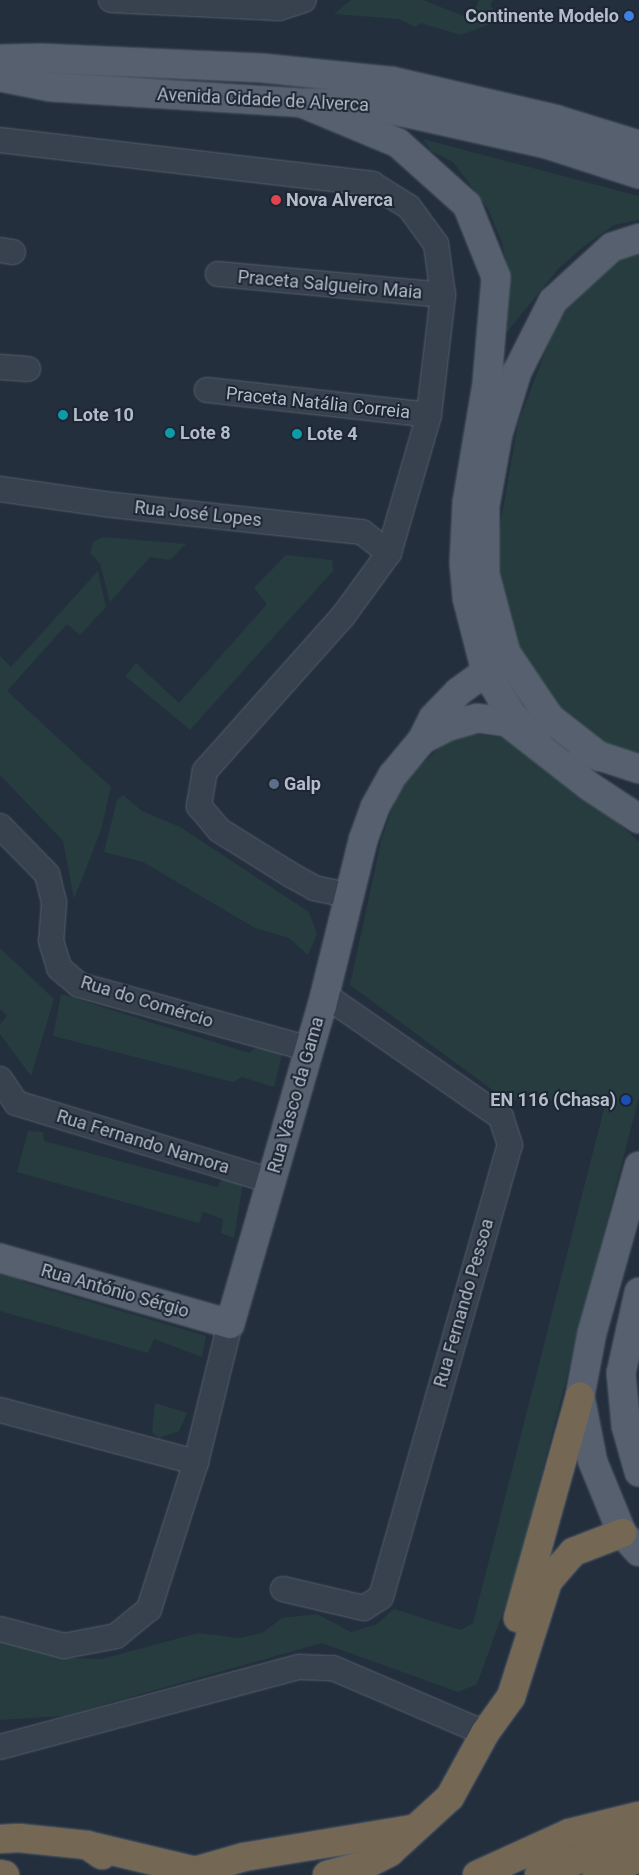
<!DOCTYPE html>
<meta charset="utf-8">
<style>
body{margin:0}
#map{position:relative;width:639px;height:1875px;overflow:hidden;background:#242f3e;font-family:Roboto,sans-serif}
div>[style]{position:absolute}
[style*='--x']{left:calc(var(--x)*1px);top:calc(var(--y)*1px);width:calc(var(--w)*1px);rotate:calc(var(--a)*1deg)}
.green>*{inset:0;background:#263c3f}
.roads{filter:drop-shadow(0 0 1px #565f6c) drop-shadow(0 0 1px #565f6c)}
.minor>*{height:24px;margin:-12px;padding:0 12px;transform-origin:12px;border-radius:12px;background:#38414e}
.major>*{height:28px;margin:-14px;padding:0 14px;transform-origin:14px;border-radius:14px;background:#56606e}
.highway>*{height:28px;margin:-14px;padding:0 14px;transform-origin:14px;border-radius:14px;background:#746855}
.dots>*{width:14px;height:14px;translate:-50% -50%;box-sizing:border-box;border:2px solid #1d2633;border-radius:50%}
span{translate:-50% -50%;white-space:nowrap;text-align:center;line-height:1.15;-webkit-text-stroke:4px #1d2633;paint-order:stroke}
.poi-label{font-size:18px;color:#b4bcc9;font-weight:700}
.right{translate:-100% -50%;text-align:right}
.left{translate:0 -50%;text-align:left}
.street-label{font-size:18px;color:#b4bcc9}
</style>
<div id="map">
<div class="green">
<i style="clip-path:polygon(351px 0,423px 0,471px 19px,479px 0,493px 0,490px 5px,501px 20px,461px 35px,421px 23px,415px 27px,399px 19px,334px 14px)"></i>
<i style="clip-path:polygon(423px 139px,639px 196px,639px 220px,614px 225px,583px 247px,559px 268px,507px 332px,509px 279px,502px 242px,488px 209px,453px 162px,431px 151px)"></i>
<i style="clip-path:polygon(639px 251px,639px 758px,590px 737px,552px 705px,521px 653px,501px 595px,496px 549px,518px 423px,556px 324px,580px 291px,611px 262px)"></i>
<i style="clip-path:polygon(102px 537px,186px 544px,170px 560px,150px 557px,110px 602px,100px 564px,90px 553px,93px 542px)"></i>
<i style="clip-path:polygon(286px 555px,332px 560px,333px 571px,190px 730px,125px 676px,136px 663px,179px 703px,267px 604px,254px 588px)"></i>
<i style="clip-path:polygon(98px 571px,106px 607px,80px 635px,67px 624px,7px 691px,111px 787px,101px 830px,74px 899px,63px 841px,0 775px,0 656px,11px 667px)"></i>
<i style="clip-path:polygon(473px 734px,506px 738px,550px 774px,607px 813px,639px 842px,639px 1097px,513px 1585px,477px 1684px,458px 1692px,322px 1643px,63px 1716px,0 1720px,0 1639px,69px 1658px,102px 1659px,198px 1633px,240px 1638px,262px 1633px,282px 1618px,317px 1614px,351px 1632px,377px 1624px,394px 1609px,460px 1630px,473px 1623px,605px 1105px,595px 1101px,506px 1100px,350px 985px,381px 841px,396px 797px,412px 774px,445px 742px)"></i>
<i style="clip-path:polygon(123px 795px,142px 811px,180px 827px,309px 912px,317px 934px,308px 955px,289px 938px,255px 928px,143px 862px,104px 852px,117px 800px)"></i>
<i style="clip-path:polygon(0 948px,54px 999px,31px 1076px,0 1034px,0 1024px,7px 1016px,0 1009px)"></i>
<i style="clip-path:polygon(61px 994px,249px 1053px,259px 1046px,279px 1048px,282px 1054px,274px 1087px,242px 1077px,233px 1082px,53px 1036px)"></i>
<i style="clip-path:polygon(28px 1131px,43px 1132px,44px 1141px,217px 1187px,223px 1177px,243px 1182px,234px 1238px,221px 1233px,223px 1219px,203px 1212px,199px 1223px,17px 1172px)"></i>
<i style="clip-path:polygon(0 1267px,14px 1270px,23px 1282px,206px 1336px,202px 1357px,154px 1339px,148px 1353px,0 1311px)"></i>
<i style="clip-path:polygon(155px 1403px,187px 1413px,179px 1431px,159px 1438px,152px 1433px)"></i>
</div>
<div class="roads">
<div class="minor">
<i style="--x:111;--y:0;--w:168;--a:2.7"></i>
<i style="--x:279;--y:8;--w:26;--a:-18"></i>
<i style="--x:0;--y:140;--w:375;--a:6.7"></i>
<i style="--x:372;--y:184;--w:44;--a:31.9"></i>
<i style="--x:409;--y:207;--w:46;--a:53.9"></i>
<i style="--x:436;--y:244;--w:51;--a:82.2"></i>
<i style="--x:443;--y:295;--w:121;--a:96.7"></i>
<i style="--x:429;--y:415;--w:144;--a:106.2"></i>
<i style="--x:389;--y:553;--w:78;--a:126.1"></i>
<i style="--x:343;--y:616;--w:208;--a:131.7"></i>
<i style="--x:205;--y:771;--w:36;--a:100"></i>
<i style="--x:199;--y:806;--w:31;--a:50"></i>
<i style="--x:219;--y:830;--w:85;--a:32"></i>
<i style="--x:291;--y:875;--w:26;--a:29"></i>
<i style="--x:314;--y:888;--w:35;--a:12"></i>
<i style="--x:0;--y:250;--w:13;--a:9"></i>
<i style="--x:218;--y:274;--w:226;--a:5.3"></i>
<i style="--x:0;--y:367;--w:28;--a:4"></i>
<i style="--x:207;--y:390;--w:223;--a:6.4"></i>
<i style="--x:0;--y:489;--w:105;--a:8.2"></i>
<i style="--x:104;--y:504;--w:260;--a:6.2"></i>
<i style="--x:362;--y:532;--w:34;--a:38"></i>
<i style="--x:0;--y:826;--w:67;--a:45.6"></i>
<i style="--x:47;--y:874;--w:29;--a:76"></i>
<i style="--x:54;--y:902;--w:39;--a:94"></i>
<i style="--x:51;--y:941;--w:28;--a:73"></i>
<i style="--x:59;--y:968;--w:26;--a:40"></i>
<i style="--x:79;--y:985;--w:240;--a:15.5"></i>
<i style="--x:0;--y:1079;--w:29;--a:56"></i>
<i style="--x:16;--y:1103;--w:267;--a:17"></i>
<i style="--x:0;--y:1410;--w:203;--a:14.9"></i>
<i style="--x:283;--y:1589;--w:83;--a:13.2"></i>
<i style="--x:364;--y:1608;--w:20;--a:-33"></i>
<i style="--x:381;--y:1597;--w:470;--a:-74.1"></i>
<i style="--x:510;--y:1145;--w:29;--a:-108"></i>
<i style="--x:501;--y:1117;--w:214;--a:-145.3"></i>
<i style="--x:0;--y:1629;--w:66;--a:14.9"></i>
<i style="--x:64;--y:1646;--w:53;--a:-10.9"></i>
<i style="--x:116;--y:1636;--w:43;--a:-39.3"></i>
<i style="--x:149;--y:1609;--w:154;--a:-72.3"></i>
<i style="--x:196;--y:1462;--w:142;--a:-76.2"></i>
<i style="--x:0;--y:1747;--w:310;--a:-15"></i>
<i style="--x:299;--y:1667;--w:34;--a:2"></i>
<i style="--x:333;--y:1668;--w:165;--a:23.2"></i>
</div>
<div class="major">
<i style="--x:0;--y:59;--w:41;--a:-1.4"></i>
<i style="--x:41;--y:58;--w:221;--a:2.6"></i>
<i style="--x:262;--y:68;--w:130;--a:5.8"></i>
<i style="--x:391;--y:81;--w:171;--a:13.1"></i>
<i style="--x:558;--y:120;--w:85;--a:17.2"></i>
<i style="--x:0;--y:77;--w:51;--a:11.3"></i>
<i style="--x:50;--y:87;--w:253;--a:3.6"></i>
<i style="--x:302;--y:103;--w:65;--a:0.9"></i>
<i style="--x:367;--y:104;--w:183;--a:12.6"></i>
<i style="--x:546;--y:144;--w:98;--a:17.9"></i>
<i style="--x:302;--y:103;--w:104;--a:22.6"></i>
<i style="--x:398;--y:143;--w:93;--a:41.9"></i>
<i style="--x:467;--y:205;--w:78;--a:68.1"></i>
<i style="--x:496;--y:277;--w:106;--a:94.9"></i>
<i style="--x:487;--y:383;--w:121;--a:99.5"></i>
<i style="--x:467;--y:502;--w:61;--a:92.8"></i>
<i style="--x:464;--y:563;--w:35;--a:85"></i>
<i style="--x:467;--y:598;--w:76;--a:75.6"></i>
<i style="--x:486;--y:672;--w:49;--a:59.2"></i>
<i style="--x:511;--y:714;--w:39;--a:48"></i>
<i style="--x:422;--y:740;--w:27;--a:-28"></i>
<i style="--x:446;--y:727;--w:32;--a:-16"></i>
<i style="--x:477;--y:718;--w:30;--a:8"></i>
<i style="--x:507;--y:722;--w:104;--a:38"></i>
<i style="--x:589;--y:786;--w:60;--a:33.4"></i>
<i style="--x:584;--y:751;--w:58;--a:18.1"></i>
<i style="--x:600;--y:757;--w:63;--a:-142"></i>
<i style="--x:550;--y:718;--w:78;--a:-124.1"></i>
<i style="--x:506;--y:653;--w:82;--a:-104.9"></i>
<i style="--x:485;--y:574;--w:68;--a:-90"></i>
<i style="--x:485;--y:506;--w:73;--a:-79.8"></i>
<i style="--x:498;--y:434;--w:65;--a:-73"></i>
<i style="--x:517;--y:372;--w:80;--a:-63.1"></i>
<i style="--x:553;--y:301;--w:80;--a:-42.5"></i>
<i style="--x:612;--y:247;--w:28;--a:-18"></i>
<i style="--x:639;--y:1166;--w:173;--a:105.7"></i>
<i style="--x:592;--y:1333;--w:64;--a:100.8"></i>
<i style="--x:580;--y:1396;--w:67;--a:78.9"></i>
<i style="--x:593;--y:1462;--w:77;--a:67.8"></i>
<i style="--x:622;--y:1533;--w:25;--a:48"></i>
<i style="--x:0;--y:1258;--w:239;--a:16"></i>
<i style="--x:230;--y:1324;--w:331;--a:-73.9"></i>
<i style="--x:322;--y:1006;--w:171;--a:-76.1"></i>
<i style="--x:363;--y:840;--w:35;--a:-70"></i>
<i style="--x:375;--y:807;--w:37;--a:-61"></i>
<i style="--x:393;--y:775;--w:45;--a:-50.4"></i>
<i style="--x:422;--y:740;--w:25;--a:-63"></i>
<i style="--x:433;--y:718;--w:36;--a:-46"></i>
<i style="--x:458;--y:692;--w:34;--a:-36"></i>
<i style="--x:639;--y:1292;--w:83;--a:102.5"></i>
<i style="--x:621;--y:1373;--w:53;--a:84.6"></i>
<i style="--x:626;--y:1426;--w:48;--a:74.2"></i>
</div>
<div class="highway">
<i style="--x:518;--y:1618;--w:230;--a:-74.4"></i>
<i style="--x:0;--y:1839;--w:19;--a:-3"></i>
<i style="--x:19;--y:1838;--w:68;--a:5.9"></i>
<i style="--x:87;--y:1845;--w:18;--a:34"></i>
<i style="--x:87;--y:1845;--w:111;--a:13.5"></i>
<i style="--x:195;--y:1871;--w:51;--a:-15.9"></i>
<i style="--x:244;--y:1857;--w:172;--a:-9.4"></i>
<i style="--x:0;--y:1874;--w:5;--a:11"></i>
<i style="--x:327;--y:1875;--w:39;--a:-15"></i>
<i style="--x:365;--y:1865;--w:28;--a:-27"></i>
<i style="--x:390;--y:1852;--w:81;--a:-42.5"></i>
<i style="--x:450;--y:1797;--w:73;--a:-61.3"></i>
<i style="--x:485;--y:1733;--w:44;--a:-54.2"></i>
<i style="--x:511;--y:1697;--w:122;--a:-72.3"></i>
<i style="--x:548;--y:1581;--w:38;--a:-49"></i>
<i style="--x:573;--y:1552;--w:53;--a:-21.2"></i>
<i style="--x:477;--y:1875;--w:101;--a:-24.5"></i>
<i style="--x:569;--y:1833;--w:72;--a:-13.7"></i>
<i style="--x:539;--y:1875;--w:107;--a:-21.3"></i>
<i style="--x:597;--y:1875;--w:45;--a:-22"></i>
</div>
</div>
<div class="dots">
<i style="left:629px;top:16px;background:#3f7fe0"></i>
<i style="left:276px;top:200px;background:#e0444e"></i>
<i style="left:63px;top:415px;background:#0f9aa8"></i>
<i style="left:170px;top:433px;background:#0f9aa8"></i>
<i style="left:297px;top:434px;background:#0f9aa8"></i>
<i style="left:274px;top:784px;background:#5c6f8a"></i>
<i style="left:626px;top:1100px;background:#1a4fb4"></i>
</div>
<div class="poi-label">
<span class="right" style="left:619px;top:16px">Continente Modelo</span>
<span class="left" style="left:286px;top:200px">Nova Alverca</span>
<span class="left" style="left:73px;top:415px">Lote 10</span>
<span class="left" style="left:180px;top:433px">Lote 8</span>
<span class="left" style="left:307px;top:434px">Lote 4</span>
<span class="left" style="left:284px;top:784px">Galp</span>
<span class="right" style="left:616px;top:1100px">EN 116 (Chasa)</span>
</div>
<div class="street-label">
<span style="left:263px;top:100px;rotate:3deg">Avenida Cidade de Alverca</span>
<span style="left:330px;top:285px;rotate:5deg">Praceta Salgueiro Maia</span>
<span style="left:318px;top:403px;rotate:6deg">Praceta Natália Correia</span>
<span style="left:198px;top:514px;rotate:6deg">Rua José Lopes</span>
<span style="left:147px;top:1002px;rotate:17deg">Rua do Comércio</span>
<span style="left:296px;top:1095px;rotate:-74deg">Rua Vasco da Gama</span>
<span style="left:143px;top:1142px;rotate:17deg">Rua Fernando Namora</span>
<span style="left:115px;top:1291px;rotate:16deg">Rua António Sérgio</span>
<span style="left:464px;top:1303px;rotate:-74deg">Rua Fernando Pessoa</span>
</div>
</div>
